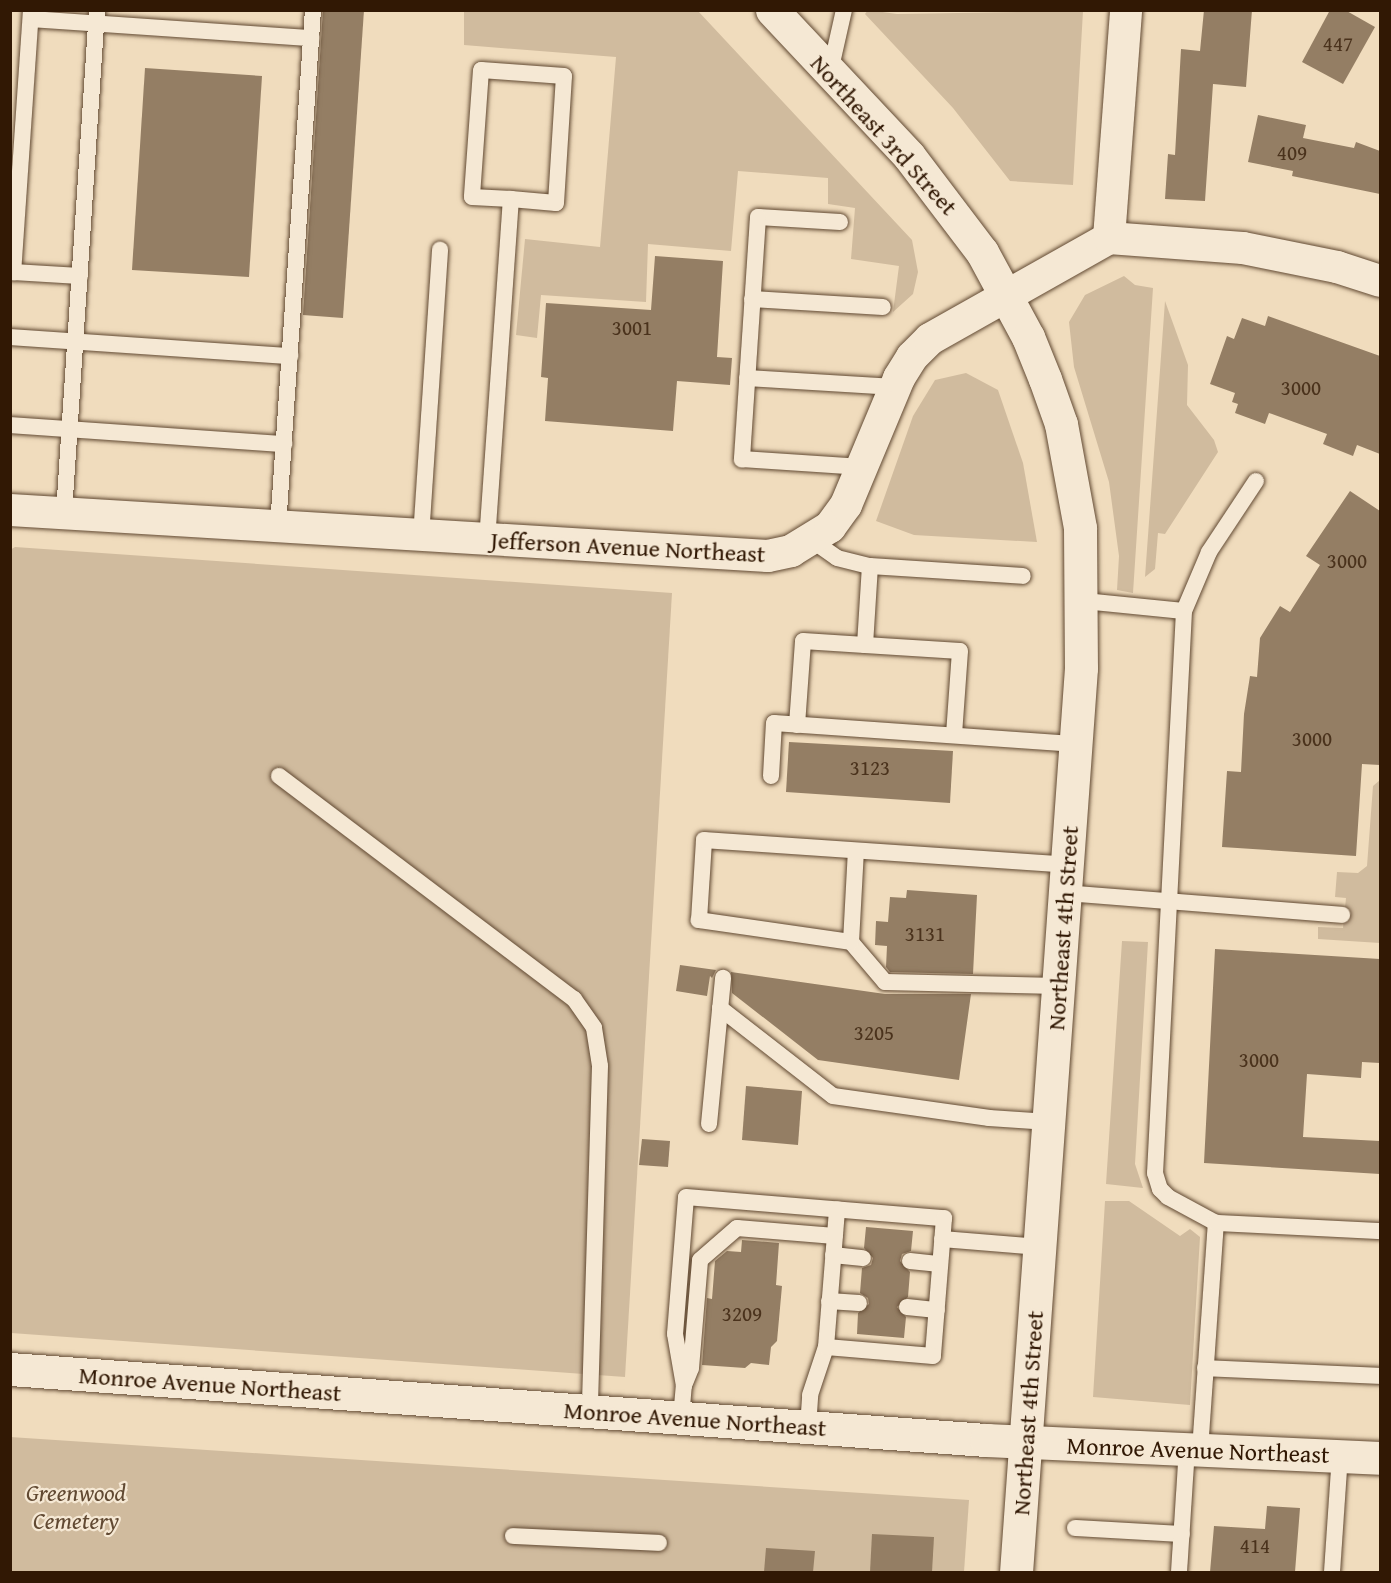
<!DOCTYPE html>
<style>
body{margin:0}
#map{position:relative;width:1391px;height:1583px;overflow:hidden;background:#f0dcbd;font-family:"Gentium Book Plus",serif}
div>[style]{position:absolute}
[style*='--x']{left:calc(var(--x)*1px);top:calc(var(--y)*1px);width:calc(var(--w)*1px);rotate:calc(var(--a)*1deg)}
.green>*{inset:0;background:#d0bb9e}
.building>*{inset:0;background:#947e64}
.roads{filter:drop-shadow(0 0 2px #614932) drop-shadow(0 0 2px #614932)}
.service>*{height:16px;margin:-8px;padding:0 8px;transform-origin:8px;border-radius:8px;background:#f5e8d4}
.minor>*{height:32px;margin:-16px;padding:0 16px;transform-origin:16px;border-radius:16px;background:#f5e8d4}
.tertiary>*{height:33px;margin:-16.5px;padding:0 16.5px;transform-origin:16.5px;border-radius:16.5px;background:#f5e8d4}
.secondary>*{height:33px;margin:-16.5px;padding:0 16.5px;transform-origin:16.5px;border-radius:16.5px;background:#f5e8d4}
span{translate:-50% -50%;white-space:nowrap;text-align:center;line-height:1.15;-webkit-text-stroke:4.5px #f5e8d4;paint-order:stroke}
.number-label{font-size:21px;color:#4a321c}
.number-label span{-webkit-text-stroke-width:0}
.street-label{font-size:24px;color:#311804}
.park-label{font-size:24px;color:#614932;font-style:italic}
.frame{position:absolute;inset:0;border:12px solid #311804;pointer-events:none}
</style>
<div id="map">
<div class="green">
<i style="clip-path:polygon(868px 10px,897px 14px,1083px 11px,1073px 185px,1010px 181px,953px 108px,865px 14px)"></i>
<i style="clip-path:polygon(464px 11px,698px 11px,912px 240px,918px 272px,913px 294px,893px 312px,899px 266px,851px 259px,855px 208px,828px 204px,828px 178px,738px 171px,731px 251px,648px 244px,646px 302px,541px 295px,537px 338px,516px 335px,525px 239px,600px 247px,616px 57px,464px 45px)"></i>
<i style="clip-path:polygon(1124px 276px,1135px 285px,1153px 288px,1133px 593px,1117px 590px,1119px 556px,1109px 482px,1074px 367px,1069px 322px,1085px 295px)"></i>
<i style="clip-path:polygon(1165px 301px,1188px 365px,1187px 405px,1214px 440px,1218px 452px,1165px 534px,1158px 533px,1155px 569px,1145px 577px)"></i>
<i style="clip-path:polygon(966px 373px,998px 390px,1023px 463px,1037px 542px,914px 535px,876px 521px,913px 416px,935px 380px)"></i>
<i style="clip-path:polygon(15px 547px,672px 593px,625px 1377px,11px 1333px,10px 550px)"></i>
<i style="clip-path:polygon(1380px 780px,1380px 943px,1318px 939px,1318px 927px,1343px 928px,1346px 898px,1335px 897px,1337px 872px,1358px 873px,1367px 866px,1373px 786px)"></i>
<i style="clip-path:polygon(1122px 941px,1148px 942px,1135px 1164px,1143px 1188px,1106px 1184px)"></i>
<i style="clip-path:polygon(1105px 1201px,1129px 1201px,1180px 1236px,1190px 1229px,1200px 1237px,1190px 1405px,1093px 1397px)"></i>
<i style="clip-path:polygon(10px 1437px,969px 1500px,964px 1572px,11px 1572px)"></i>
</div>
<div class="building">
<i style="clip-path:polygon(323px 10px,364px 10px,343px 318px,303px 315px)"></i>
<i style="clip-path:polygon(1204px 10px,1252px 10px,1246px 87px,1213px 84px,1205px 201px,1165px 199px,1168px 154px,1175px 155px,1181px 49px,1200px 51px)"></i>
<i style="clip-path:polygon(1330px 10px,1345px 10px,1375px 27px,1343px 84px,1302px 62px)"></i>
<i style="clip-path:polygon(145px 68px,262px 76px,249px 277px,132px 270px)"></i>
<i style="clip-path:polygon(1258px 115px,1306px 125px,1303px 138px,1354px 148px,1356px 142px,1380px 151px,1380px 194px,1292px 176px,1293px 171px,1248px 162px)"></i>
<i style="clip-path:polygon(655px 256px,723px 261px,717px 357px,732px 358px,730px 385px,677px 381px,673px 431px,545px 421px,548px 378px,541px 377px,546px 303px,651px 310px)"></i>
<i style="clip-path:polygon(1268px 316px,1380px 356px,1380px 454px,1357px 445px,1353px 456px,1323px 444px,1327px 434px,1269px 413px,1265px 424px,1235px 413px,1238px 404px,1232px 402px,1235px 393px,1210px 384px,1227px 336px,1234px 339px,1242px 318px,1265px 326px)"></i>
<i style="clip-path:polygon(1350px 491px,1380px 511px,1380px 765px,1362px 764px,1356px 856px,1222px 847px,1227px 771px,1241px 772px,1244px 714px,1250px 676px,1257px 677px,1260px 638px,1280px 606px,1290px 612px,1320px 565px,1306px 556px)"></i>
<i style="clip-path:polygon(789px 742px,953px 751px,950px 803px,786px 792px)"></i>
<i style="clip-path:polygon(907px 890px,977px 895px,973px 974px,890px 972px,886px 967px,887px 946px,875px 945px,876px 921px,888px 922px,890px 897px,906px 898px)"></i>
<i style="clip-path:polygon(1215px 949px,1380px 959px,1380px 1063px,1362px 1062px,1361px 1078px,1307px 1074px,1303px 1137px,1380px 1141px,1380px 1174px,1204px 1163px)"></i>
<i style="clip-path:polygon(680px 965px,716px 970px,712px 978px,710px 976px,707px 996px,676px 991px)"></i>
<i style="clip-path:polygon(731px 972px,885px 994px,971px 994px,959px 1080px,818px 1060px,732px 993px)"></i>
<i style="clip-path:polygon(746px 1086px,802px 1091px,798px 1145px,742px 1140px)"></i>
<i style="clip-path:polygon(642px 1139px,670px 1141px,668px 1167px,639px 1165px)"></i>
<i style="clip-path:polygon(866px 1227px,913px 1231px,911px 1251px,902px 1254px,900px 1261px,910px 1272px,908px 1297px,897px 1307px,906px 1317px,904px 1338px,857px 1334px,858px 1313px,869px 1304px,868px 1298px,860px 1293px,862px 1268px,871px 1265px,873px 1258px,864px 1248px)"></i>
<i style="clip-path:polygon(742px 1240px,779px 1243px,776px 1285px,782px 1286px,777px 1341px,771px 1347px,769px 1365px,751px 1363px,745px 1368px,702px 1365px,707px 1298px,712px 1299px,715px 1261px,727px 1251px,741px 1252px)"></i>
<i style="clip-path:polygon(1267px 1506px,1300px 1508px,1295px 1572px,1210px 1572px,1214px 1526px,1265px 1529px)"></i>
<i style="clip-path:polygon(872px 1534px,934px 1537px,932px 1572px,870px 1572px)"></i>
<i style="clip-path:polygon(766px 1548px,815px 1551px,813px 1572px,764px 1572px)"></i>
</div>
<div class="roads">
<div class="service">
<i style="--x:31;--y:10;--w:263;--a:93.9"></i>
<i style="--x:13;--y:272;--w:67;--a:3.4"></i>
<i style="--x:31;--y:19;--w:281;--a:3.9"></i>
<i style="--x:830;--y:72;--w:64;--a:-77.3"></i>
<i style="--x:840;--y:222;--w:82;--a:-176.5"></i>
<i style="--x:758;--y:217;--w:243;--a:93.8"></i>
<i style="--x:742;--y:459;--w:120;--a:3.8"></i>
<i style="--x:752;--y:299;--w:131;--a:3.5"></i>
<i style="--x:10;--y:337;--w:281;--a:3.9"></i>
<i style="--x:747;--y:378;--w:148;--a:3.5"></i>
<i style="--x:10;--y:425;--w:275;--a:4"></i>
<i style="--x:64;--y:513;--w:504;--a:-86.25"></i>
<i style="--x:278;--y:527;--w:518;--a:-86.13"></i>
<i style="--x:421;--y:537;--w:288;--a:-86.2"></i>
<i style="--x:487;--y:541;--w:343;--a:-86"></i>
<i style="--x:511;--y:199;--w:45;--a:5.1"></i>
<i style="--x:556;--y:203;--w:127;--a:-86.4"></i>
<i style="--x:564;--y:76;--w:83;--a:-175.9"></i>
<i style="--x:481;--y:70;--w:127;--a:94.1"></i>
<i style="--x:472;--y:197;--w:39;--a:3"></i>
<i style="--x:813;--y:541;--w:29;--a:35"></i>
<i style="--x:837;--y:558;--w:34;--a:14"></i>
<i style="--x:870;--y:566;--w:153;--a:3.7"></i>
<i style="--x:1084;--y:601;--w:100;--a:5.7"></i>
<i style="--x:1184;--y:611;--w:64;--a:-67"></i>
<i style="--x:1209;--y:552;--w:85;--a:-56.5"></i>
<i style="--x:1184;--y:611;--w:563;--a:92.95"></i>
<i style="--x:1155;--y:1173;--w:17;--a:73"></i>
<i style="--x:1160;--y:1189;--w:11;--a:45"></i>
<i style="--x:1168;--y:1197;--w:55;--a:28.4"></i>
<i style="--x:865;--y:645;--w:79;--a:-86.4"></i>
<i style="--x:797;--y:725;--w:84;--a:-85.9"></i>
<i style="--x:803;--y:641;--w:62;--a:3.7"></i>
<i style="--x:865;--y:645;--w:95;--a:3.6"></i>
<i style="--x:960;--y:651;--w:84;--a:94.1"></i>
<i style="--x:279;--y:776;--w:370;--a:37.1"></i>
<i style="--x:574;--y:999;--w:35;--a:55"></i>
<i style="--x:594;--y:1028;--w:38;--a:81"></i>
<i style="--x:600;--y:1066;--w:346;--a:91.7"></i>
<i style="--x:771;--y:776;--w:53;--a:-86.8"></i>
<i style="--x:774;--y:723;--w:303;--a:4"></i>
<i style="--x:1065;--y:893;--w:278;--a:4.5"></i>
<i style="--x:851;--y:942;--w:91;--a:-86.9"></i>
<i style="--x:1058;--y:986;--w:173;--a:-178.7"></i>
<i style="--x:885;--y:982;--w:52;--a:-130.4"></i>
<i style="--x:851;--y:942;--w:154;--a:-171.8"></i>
<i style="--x:699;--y:920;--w:80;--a:-86.4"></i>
<i style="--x:704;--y:840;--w:364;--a:3.9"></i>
<i style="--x:720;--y:1008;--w:143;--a:37.9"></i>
<i style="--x:833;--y:1096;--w:158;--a:8"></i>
<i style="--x:989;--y:1118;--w:60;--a:3.8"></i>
<i style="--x:709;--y:1124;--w:147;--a:-84.5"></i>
<i style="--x:942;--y:1239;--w:98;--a:4.7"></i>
<i style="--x:833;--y:1255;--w:30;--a:6"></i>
<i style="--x:910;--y:1261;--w:30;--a:6"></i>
<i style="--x:829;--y:1301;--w:30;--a:4"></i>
<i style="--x:907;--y:1307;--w:30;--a:6"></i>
<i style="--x:1205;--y:1368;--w:175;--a:2.6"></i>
<i style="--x:685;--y:1383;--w:16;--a:-68"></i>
<i style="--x:691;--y:1368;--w:108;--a:-85.2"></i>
<i style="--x:700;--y:1260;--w:49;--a:-40.9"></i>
<i style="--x:737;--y:1228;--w:98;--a:4.7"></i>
<i style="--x:681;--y:1418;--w:32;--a:-85"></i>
<i style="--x:684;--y:1386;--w:53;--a:-99.8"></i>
<i style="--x:675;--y:1334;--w:137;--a:-85.4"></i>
<i style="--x:686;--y:1197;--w:259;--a:4.7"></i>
<i style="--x:944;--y:1218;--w:138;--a:94.6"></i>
<i style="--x:933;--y:1356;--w:107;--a:-175.2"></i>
<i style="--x:808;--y:1427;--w:32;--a:-86"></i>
<i style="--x:810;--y:1395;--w:51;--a:-71.6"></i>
<i style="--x:826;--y:1347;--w:138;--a:-85.4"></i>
<i style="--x:1200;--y:1450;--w:228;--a:-86"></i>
<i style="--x:1216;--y:1223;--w:164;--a:2.8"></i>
<i style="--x:1075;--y:1528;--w:107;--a:3.2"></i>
<i style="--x:513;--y:1536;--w:146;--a:2.7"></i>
<i style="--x:1179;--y:1572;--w:123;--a:-86.3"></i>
<i style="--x:1332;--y:1572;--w:117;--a:-86.1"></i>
</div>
<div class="minor">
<i style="--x:1109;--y:238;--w:229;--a:-85.7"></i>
<i style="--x:10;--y:510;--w:759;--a:3.47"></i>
<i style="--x:768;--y:556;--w:24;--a:-12"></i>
<i style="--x:791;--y:551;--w:46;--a:-31.6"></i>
<i style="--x:830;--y:527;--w:27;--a:-54"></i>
<i style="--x:846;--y:505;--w:138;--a:-67.3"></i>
<i style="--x:899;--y:378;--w:25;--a:-58"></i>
<i style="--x:912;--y:357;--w:25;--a:-45"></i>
<i style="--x:930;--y:339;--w:206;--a:-29.4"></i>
<i style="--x:1109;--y:238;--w:134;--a:4.3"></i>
<i style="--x:1243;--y:248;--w:96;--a:11.4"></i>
<i style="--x:1337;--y:267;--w:45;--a:18"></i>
</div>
<div class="tertiary">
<i style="--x:10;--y:1369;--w:979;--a:4.16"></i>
<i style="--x:986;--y:1440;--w:394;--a:2.6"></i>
</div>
<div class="secondary">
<i style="--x:772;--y:10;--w:200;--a:46.8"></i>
<i style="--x:909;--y:156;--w:121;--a:52.8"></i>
<i style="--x:982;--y:252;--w:97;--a:61.6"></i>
<i style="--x:1028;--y:337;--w:45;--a:68"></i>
<i style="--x:1045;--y:379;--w:48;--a:70.4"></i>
<i style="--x:1061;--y:424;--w:106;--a:79.6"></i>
<i style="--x:1080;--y:528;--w:140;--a:89.6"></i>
<i style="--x:1081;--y:668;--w:906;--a:94.11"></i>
</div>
</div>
<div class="number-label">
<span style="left:1338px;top:44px">447</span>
<span style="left:1292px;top:153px">409</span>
<span style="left:632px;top:328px">3001</span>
<span style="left:1301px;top:388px">3000</span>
<span style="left:1347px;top:561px">3000</span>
<span style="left:1312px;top:739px">3000</span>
<span style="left:870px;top:768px">3123</span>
<span style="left:925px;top:934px">3131</span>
<span style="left:874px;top:1033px">3205</span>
<span style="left:1259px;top:1060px">3000</span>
<span style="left:742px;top:1314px">3209</span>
<span style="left:1255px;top:1546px">414</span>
</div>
<div class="street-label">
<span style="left:884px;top:135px;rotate:48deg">Northeast 3rd Street</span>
<span style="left:628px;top:547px;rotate:3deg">Jefferson Avenue Northeast</span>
<span style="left:1063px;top:928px;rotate:-86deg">Northeast 4th Street</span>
<span style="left:210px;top:1384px;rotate:4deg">Monroe Avenue Northeast</span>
<span style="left:1028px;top:1413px;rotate:-86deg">Northeast 4th Street</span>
<span style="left:695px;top:1419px;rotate:4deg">Monroe Avenue Northeast</span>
<span style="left:1198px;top:1450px;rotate:2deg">Monroe Avenue Northeast</span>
</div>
<div class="park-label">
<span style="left:76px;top:1507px">Greenwood<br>Cemetery</span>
</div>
<div class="frame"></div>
</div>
